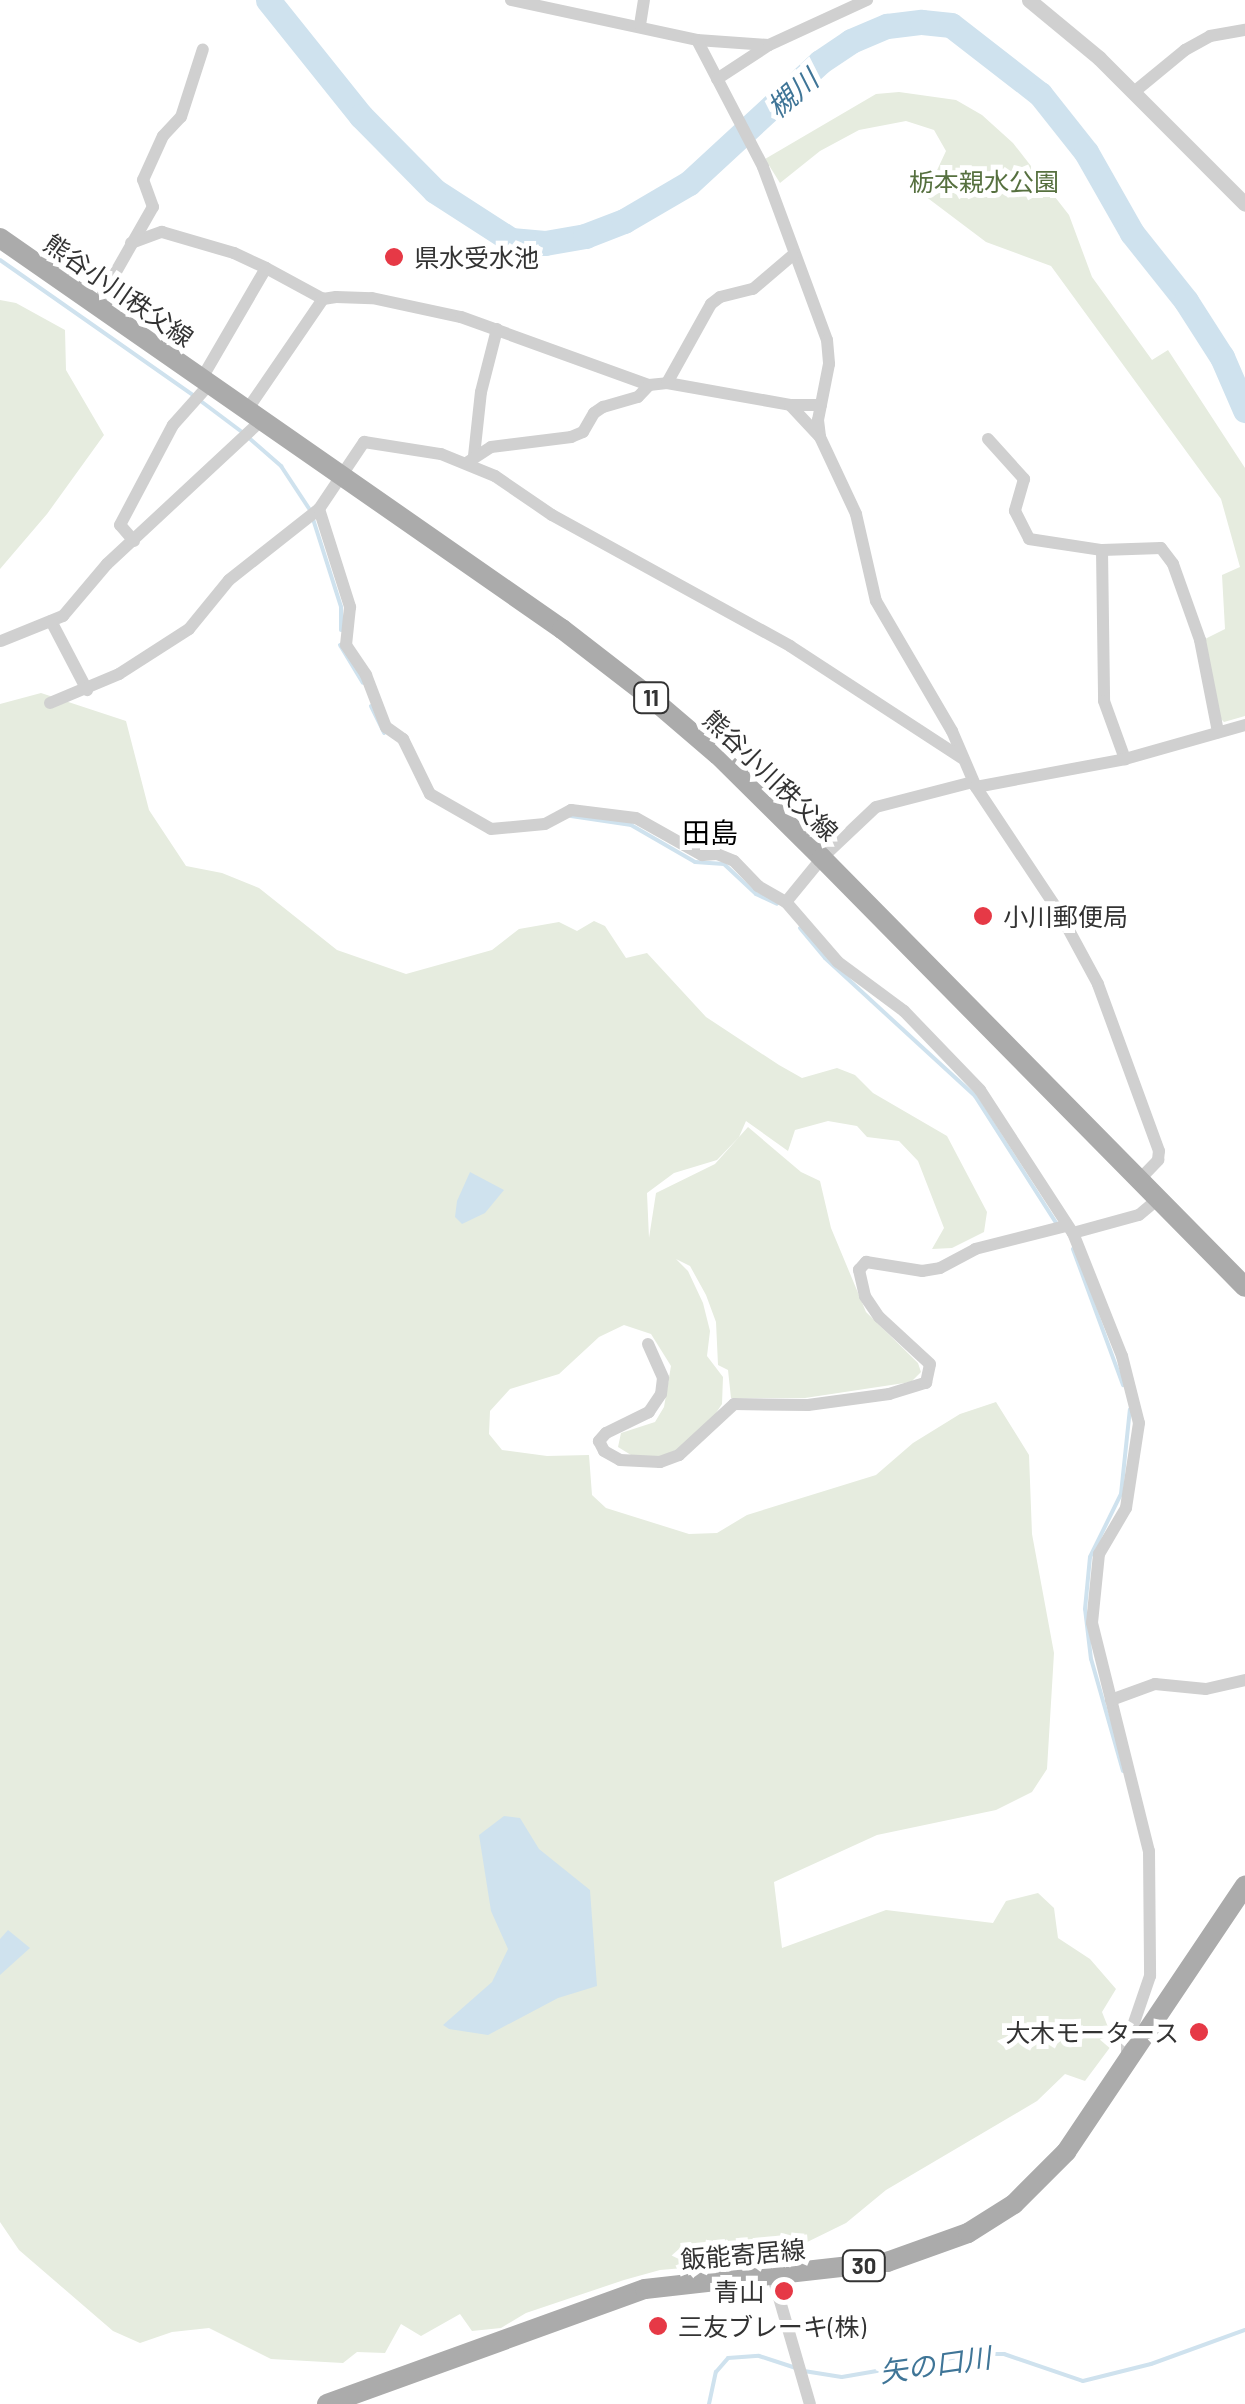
<!DOCTYPE html>
<meta charset="utf-8">
<style>
body{margin:0}
#map{position:relative;width:1245px;height:2404px;overflow:hidden;background:#fff;font-family:Barlow,"Noto Sans JP",sans-serif}
div>[style]{position:absolute}
[style*='--x']{left:calc(var(--x)*1px);top:calc(var(--y)*1px);width:calc(var(--w)*1px);rotate:calc(var(--a)*1deg)}
.green>*{inset:0;background:#e6ecdf}
.water>*{inset:0;background:#cfe2ee}
.stream>*{height:4px;margin:-2px;padding:0 2px;transform-origin:2px;border-radius:2px;background:#cfe2ee}
.river>*{height:25px;margin:-12.5px;padding:0 12.5px;transform-origin:12.5px;border-radius:12.5px;background:#cfe2ee}
.minor>*{height:12px;margin:-6px;padding:0 6px;transform-origin:6px;border-radius:6px;background:#d0d0d0}
.tertiary>*{height:15px;margin:-7.5px;padding:0 7.5px;transform-origin:7.5px;border-radius:7.5px;background:#d0d0d0}
.primary>*{height:20px;margin:-10px;padding:0 10px;transform-origin:10px;border-radius:10px;background:#ababab}
.dots>*{width:28px;height:28px;translate:-50% -50%;box-sizing:border-box;border:5px solid #fff;border-radius:50%}
span{translate:-50% -50%;white-space:nowrap;text-align:center;line-height:1.15;-webkit-text-stroke:10px #fff;paint-order:stroke}
.shield-label span{padding:2px 8px;background:#fff;border:2px solid;border-radius:8px;-webkit-text-stroke-width:0}
.shield-label{font-size:22px;color:#333;font-weight:700}
.park-label{font-size:25px;color:#56703f}
.poi-label{font-size:25px;color:#333}
.left{translate:0 -50%;text-align:left}
.right{translate:-100% -50%;text-align:right}
.street-label{font-size:25px;color:#333}
.water-label{font-size:28px;color:#3f7597;font-style:italic}
.neighbourhood-label{font-size:28px;color:#000}
</style>
<div id="map">
<div class="green">
<i style="clip-path:polygon(899px 92px,956px 100px,982px 115px,1013px 143px,1069px 215px,1092px 277px,1152px 360px,1168px 350px,1245px 468px,1245px 716px,1224px 722px,1219px 717px,1205px 639px,1225px 629px,1222px 575px,1240px 567px,1221px 499px,1051px 266px,986px 242px,925px 196px,946px 151px,934px 130px,906px 121px,859px 130px,820px 151px,780px 183px,765px 159px,876px 94px)"></i>
<i style="clip-path:polygon(0 300px,16px 303px,65px 330px,66px 370px,104px 435px,47px 514px,0 569px)"></i>
<i style="clip-path:polygon(41px 693px,126px 721px,149px 810px,186px 866px,222px 873px,259px 888px,337px 950px,406px 974px,492px 950px,519px 929px,559px 922px,577px 931px,594px 921px,605px 926px,626px 958px,647px 953px,706px 1017px,779px 1065px,802px 1078px,837px 1068px,855px 1075px,873px 1093px,947px 1136px,987px 1212px,984px 1232px,952px 1248px,932px 1249px,944px 1228px,918px 1161px,899px 1141px,867px 1137px,857px 1126px,828px 1121px,795px 1130px,788px 1151px,746px 1121px,739px 1137px,717px 1160px,674px 1173px,647px 1193px,649px 1238px,656px 1193px,715px 1164px,748px 1127px,801px 1172px,820px 1181px,831px 1228px,866px 1312px,918px 1363px,921px 1372px,911px 1382px,805px 1398px,731px 1398px,728px 1370px,718px 1365px,716px 1322px,706px 1295px,690px 1266px,676px 1259px,688px 1271px,703px 1303px,710px 1331px,707px 1356px,723px 1377px,722px 1404px,710px 1422px,680px 1448px,659px 1458px,631px 1455px,618px 1447px,621px 1433px,655px 1422px,664px 1407px,671px 1366px,651px 1334px,624px 1325px,599px 1337px,559px 1374px,510px 1389px,490px 1411px,489px 1434px,502px 1450px,547px 1456px,589px 1455px,592px 1495px,606px 1508px,689px 1534px,717px 1533px,747px 1515px,876px 1475px,913px 1443px,960px 1414px,996px 1402px,1029px 1455px,1032px 1534px,1054px 1653px,1047px 1769px,1032px 1792px,996px 1810px,877px 1835px,774px 1882px,782px 1948px,886px 1910px,993px 1923px,1006px 1901px,1038px 1893px,1054px 1908px,1058px 1938px,1090px 1959px,1116px 1989px,1102px 2012px,1114px 2042px,1085px 2081px,1065px 2074px,1037px 2101px,886px 2190px,846px 2223px,795px 2248px,730px 2264px,660px 2270px,624px 2280px,526px 2313px,501px 2328px,472px 2331px,460px 2314px,421px 2336px,401px 2324px,385px 2353px,357px 2352px,343px 2363px,271px 2359px,209px 2328px,172px 2332px,140px 2343px,113px 2331px,19px 2250px,0 2222px,0 704px)"></i>
</div>
<div class="water">
<i style="clip-path:polygon(470px 1172px,504px 1190px,485px 1213px,462px 1224px,455px 1217px,457px 1201px)"></i>
<i style="clip-path:polygon(504px 1816px,520px 1818px,539px 1849px,590px 1890px,597px 1986px,558px 1998px,488px 2035px,449px 2029px,443px 2025px,492px 1982px,508px 1949px,491px 1911px,479px 1835px)"></i>
<i style="clip-path:polygon(8px 1930px,30px 1948px,0 1975px,0 1939px)"></i>
</div>
<div class="stream">
<i style="--x:0;--y:260;--w:237;--a:35"></i>
<i style="--x:202;--y:402;--w:50;--a:36.9"></i>
<i style="--x:249;--y:438;--w:43;--a:41.2"></i>
<i style="--x:281;--y:466;--w:53;--a:56.6"></i>
<i style="--x:313;--y:519;--w:92;--a:72.3"></i>
<i style="--x:341;--y:607;--w:23;--a:90"></i>
<i style="--x:340;--y:645;--w:44;--a:58.8"></i>
<i style="--x:371;--y:706;--w:30;--a:64"></i>
<i style="--x:571;--y:816;--w:61;--a:8.5"></i>
<i style="--x:631;--y:825;--w:74;--a:30"></i>
<i style="--x:695;--y:862;--w:29;--a:4"></i>
<i style="--x:724;--y:864;--w:44;--a:43.2"></i>
<i style="--x:756;--y:894;--w:23;--a:25"></i>
<i style="--x:800;--y:928;--w:39;--a:50"></i>
<i style="--x:825;--y:958;--w:204;--a:42.6"></i>
<i style="--x:975;--y:1096;--w:152;--a:57.4"></i>
<i style="--x:1073;--y:1249;--w:145;--a:69.8"></i>
<i style="--x:1123;--y:1771;--w:116;--a:-105.9"></i>
<i style="--x:1091;--y:1659;--w:50;--a:-96.8"></i>
<i style="--x:1085;--y:1609;--w:52;--a:-84.5"></i>
<i style="--x:1090;--y:1557;--w:70;--a:-63.8"></i>
<i style="--x:1121;--y:1494;--w:85;--a:-84"></i>
<i style="--x:804;--y:2371;--w:38;--a:9"></i>
<i style="--x:842;--y:2377;--w:135;--a:-9.8"></i>
<i style="--x:975;--y:2354;--w:29;--a:0"></i>
<i style="--x:1004;--y:2354;--w:83;--a:18.9"></i>
<i style="--x:1083;--y:2381;--w:70;--a:-14"></i>
<i style="--x:1151;--y:2364;--w:100;--a:-19.9"></i>
<i style="--x:709;--y:2404;--w:33;--a:-78"></i>
<i style="--x:716;--y:2372;--w:18;--a:-49"></i>
<i style="--x:728;--y:2358;--w:31;--a:-4"></i>
<i style="--x:759;--y:2356;--w:38;--a:18"></i>
</div>
<div class="river">
<i style="--x:268;--y:0;--w:149;--a:51.3"></i>
<i style="--x:361;--y:116;--w:105;--a:45.4"></i>
<i style="--x:435;--y:191;--w:90;--a:32.8"></i>
<i style="--x:511;--y:240;--w:34;--a:5"></i>
<i style="--x:545;--y:243;--w:41;--a:-9.9"></i>
<i style="--x:585;--y:236;--w:42;--a:-21"></i>
<i style="--x:624;--y:221;--w:75;--a:-30.3"></i>
<i style="--x:689;--y:183;--w:178;--a:-42.7"></i>
<i style="--x:820;--y:62;--w:37;--a:-34"></i>
<i style="--x:851;--y:41;--w:39;--a:-23"></i>
<i style="--x:887;--y:26;--w:35;--a:-7"></i>
<i style="--x:922;--y:22;--w:29;--a:6"></i>
<i style="--x:951;--y:25;--w:113;--a:37.8"></i>
<i style="--x:1040;--y:94;--w:74;--a:51.6"></i>
<i style="--x:1086;--y:152;--w:93;--a:60.4"></i>
<i style="--x:1132;--y:233;--w:87;--a:51.5"></i>
<i style="--x:1186;--y:301;--w:67;--a:57.3"></i>
<i style="--x:1222;--y:357;--w:58;--a:66.5"></i>
</div>
<div class="minor">
<i style="--x:511;--y:0;--w:190;--a:12.1"></i>
<i style="--x:697;--y:40;--w:72;--a:4"></i>
<i style="--x:640;--y:25;--w:25;--a:-81"></i>
<i style="--x:697;--y:40;--w:143;--a:62.5"></i>
<i style="--x:763;--y:167;--w:184;--a:69.7"></i>
<i style="--x:827;--y:340;--w:24;--a:85"></i>
<i style="--x:829;--y:364;--w:57;--a:101.1"></i>
<i style="--x:818;--y:420;--w:17;--a:83"></i>
<i style="--x:820;--y:437;--w:85;--a:64.9"></i>
<i style="--x:856;--y:514;--w:89;--a:77.1"></i>
<i style="--x:876;--y:601;--w:151;--a:59.7"></i>
<i style="--x:952;--y:731;--w:61;--a:66.8"></i>
<i style="--x:717;--y:79;--w:62;--a:-33.2"></i>
<i style="--x:769;--y:45;--w:108;--a:-24.7"></i>
<i style="--x:1134;--y:92;--w:66;--a:-39.5"></i>
<i style="--x:1185;--y:50;--w:29;--a:-29"></i>
<i style="--x:1210;--y:36;--w:36;--a:-10"></i>
<i style="--x:131;--y:243;--w:33;--a:-20"></i>
<i style="--x:162;--y:232;--w:75;--a:16.3"></i>
<i style="--x:234;--y:253;--w:35;--a:25"></i>
<i style="--x:97;--y:305;--w:113;--a:-60.3"></i>
<i style="--x:153;--y:207;--w:29;--a:-110"></i>
<i style="--x:143;--y:180;--w:48;--a:-65.6"></i>
<i style="--x:163;--y:136;--w:26;--a:-47"></i>
<i style="--x:181;--y:117;--w:71;--a:-72.1"></i>
<i style="--x:202;--y:378;--w:127;--a:-59.8"></i>
<i style="--x:266;--y:268;--w:65;--a:28.5"></i>
<i style="--x:667;--y:383;--w:125;--a:10.1"></i>
<i style="--x:790;--y:405;--w:31;--a:0"></i>
<i style="--x:790;--y:405;--w:44;--a:46.8"></i>
<i style="--x:247;--y:410;--w:135;--a:-55.6"></i>
<i style="--x:323;--y:299;--w:13;--a:-9"></i>
<i style="--x:336;--y:297;--w:36;--a:2"></i>
<i style="--x:372;--y:298;--w:91;--a:12.1"></i>
<i style="--x:461;--y:317;--w:200;--a:19.9"></i>
<i style="--x:988;--y:439;--w:54;--a:48"></i>
<i style="--x:1024;--y:479;--w:33;--a:106"></i>
<i style="--x:1015;--y:511;--w:31;--a:63"></i>
<i style="--x:1029;--y:539;--w:74;--a:8.6"></i>
<i style="--x:1102;--y:550;--w:59;--a:-1.9"></i>
<i style="--x:1161;--y:548;--w:20;--a:53"></i>
<i style="--x:1173;--y:564;--w:81;--a:70.4"></i>
<i style="--x:1200;--y:640;--w:94;--a:78.9"></i>
<i style="--x:474;--y:456;--w:64;--a:-83.8"></i>
<i style="--x:481;--y:392;--w:65;--a:-75.7"></i>
<i style="--x:468;--y:462;--w:27;--a:-33"></i>
<i style="--x:491;--y:447;--w:81;--a:-7.1"></i>
<i style="--x:571;--y:437;--w:13;--a:-23"></i>
<i style="--x:583;--y:432;--w:22;--a:-60"></i>
<i style="--x:594;--y:413;--w:11;--a:-34"></i>
<i style="--x:603;--y:407;--w:36;--a:-16"></i>
<i style="--x:638;--y:397;--w:16;--a:-47"></i>
<i style="--x:649;--y:385;--w:18;--a:-6"></i>
<i style="--x:667;--y:383;--w:90;--a:-60.9"></i>
<i style="--x:711;--y:304;--w:11;--a:-38"></i>
<i style="--x:720;--y:297;--w:34;--a:-14"></i>
<i style="--x:753;--y:289;--w:52;--a:-40.4"></i>
<i style="--x:319;--y:509;--w:103;--a:72.4"></i>
<i style="--x:350;--y:607;--w:38;--a:96"></i>
<i style="--x:346;--y:645;--w:36;--a:56"></i>
<i style="--x:366;--y:675;--w:56;--a:69"></i>
<i style="--x:386;--y:727;--w:21;--a:35"></i>
<i style="--x:403;--y:739;--w:61;--a:63.9"></i>
<i style="--x:430;--y:794;--w:70;--a:29.8"></i>
<i style="--x:491;--y:829;--w:54;--a:-5.3"></i>
<i style="--x:545;--y:824;--w:30;--a:-28"></i>
<i style="--x:571;--y:810;--w:65;--a:7"></i>
<i style="--x:636;--y:818;--w:76;--a:29.3"></i>
<i style="--x:702;--y:855;--w:15;--a:-4"></i>
<i style="--x:717;--y:854;--w:18;--a:22"></i>
<i style="--x:734;--y:861;--w:35;--a:46"></i>
<i style="--x:758;--y:886;--w:32;--a:30"></i>
<i style="--x:786;--y:902;--w:79;--a:49.1"></i>
<i style="--x:838;--y:962;--w:82;--a:36.6"></i>
<i style="--x:904;--y:1011;--w:110;--a:46.1"></i>
<i style="--x:980;--y:1090;--w:171;--a:57"></i>
<i style="--x:1073;--y:1233;--w:132;--a:68.3"></i>
<i style="--x:1122;--y:1356;--w:69;--a:75.8"></i>
<i style="--x:1139;--y:1423;--w:86;--a:98.7"></i>
<i style="--x:1126;--y:1508;--w:53;--a:120.4"></i>
<i style="--x:1099;--y:1554;--w:69;--a:95.8"></i>
<i style="--x:1092;--y:1623;--w:235;--a:76"></i>
<i style="--x:1149;--y:1851;--w:125;--a:89.5"></i>
<i style="--x:1150;--y:1976;--w:71;--a:108.9"></i>
<i style="--x:1127;--y:2043;--w:17;--a:90"></i>
<i style="--x:134;--y:541;--w:21;--a:-131"></i>
<i style="--x:120;--y:525;--w:113;--a:-62.1"></i>
<i style="--x:173;--y:425;--w:50;--a:-48.3"></i>
<i style="--x:1102;--y:550;--w:151;--a:89.2"></i>
<i style="--x:1104;--y:701;--w:62;--a:70.1"></i>
<i style="--x:51;--y:621;--w:78;--a:62.4"></i>
<i style="--x:1;--y:641;--w:67;--a:-22"></i>
<i style="--x:63;--y:616;--w:68;--a:-49.8"></i>
<i style="--x:107;--y:564;--w:212;--a:-42.9"></i>
<i style="--x:50;--y:703;--w:75;--a:-22.8"></i>
<i style="--x:119;--y:674;--w:83;--a:-32.7"></i>
<i style="--x:189;--y:629;--w:63;--a:-50.8"></i>
<i style="--x:229;--y:580;--w:115;--a:-38.3"></i>
<i style="--x:319;--y:509;--w:81;--a:-56.1"></i>
<i style="--x:364;--y:442;--w:78;--a:8.9"></i>
<i style="--x:441;--y:454;--w:58;--a:22.2"></i>
<i style="--x:495;--y:476;--w:69;--a:34.4"></i>
<i style="--x:552;--y:515;--w:272;--a:28.8"></i>
<i style="--x:790;--y:646;--w:205;--a:33.1"></i>
<i style="--x:786;--y:902;--w:57;--a:-50.7"></i>
<i style="--x:822;--y:858;--w:74;--a:-43.4"></i>
<i style="--x:876;--y:807;--w:100;--a:-14.5"></i>
<i style="--x:1139;--y:1180;--w:28;--a:-46"></i>
<i style="--x:1158;--y:1160;--w:9;--a:-84"></i>
<i style="--x:1159;--y:1151;--w:178;--a:-110.1"></i>
<i style="--x:1098;--y:984;--w:82;--a:-118.4"></i>
<i style="--x:1059;--y:912;--w:150;--a:-123.6"></i>
<i style="--x:976;--y:787;--w:152;--a:-10.6"></i>
<i style="--x:1125;--y:759;--w:125;--a:-15.8"></i>
<i style="--x:1073;--y:1233;--w:68;--a:-15.3"></i>
<i style="--x:1139;--y:1215;--w:25;--a:-40"></i>
<i style="--x:648;--y:1344;--w:37;--a:66"></i>
<i style="--x:663;--y:1378;--w:16;--a:97"></i>
<i style="--x:661;--y:1394;--w:22;--a:124"></i>
<i style="--x:649;--y:1412;--w:48;--a:154"></i>
<i style="--x:606;--y:1433;--w:11;--a:131"></i>
<i style="--x:599;--y:1441;--w:11;--a:63"></i>
<i style="--x:604;--y:1451;--w:18;--a:29"></i>
<i style="--x:620;--y:1460;--w:40;--a:2.9"></i>
<i style="--x:660;--y:1462;--w:20;--a:-20"></i>
<i style="--x:679;--y:1455;--w:75;--a:-42.8"></i>
<i style="--x:734;--y:1404;--w:74;--a:0.8"></i>
<i style="--x:808;--y:1405;--w:82;--a:-7.7"></i>
<i style="--x:889;--y:1394;--w:39;--a:-17"></i>
<i style="--x:926;--y:1383;--w:19;--a:-78"></i>
<i style="--x:930;--y:1364;--w:69;--a:-137.3"></i>
<i style="--x:879;--y:1317;--w:25;--a:-124"></i>
<i style="--x:865;--y:1296;--w:27;--a:-103"></i>
<i style="--x:859;--y:1270;--w:11;--a:-49"></i>
<i style="--x:866;--y:1262;--w:57;--a:9.1"></i>
<i style="--x:922;--y:1271;--w:18;--a:-9"></i>
<i style="--x:940;--y:1268;--w:40;--a:-28"></i>
<i style="--x:975;--y:1249;--w:94;--a:-14.2"></i>
<i style="--x:1111;--y:1700;--w:47;--a:-20"></i>
<i style="--x:1155;--y:1684;--w:51;--a:5.6"></i>
<i style="--x:1206;--y:1689;--w:40;--a:-13"></i>
<i style="--x:773;--y:2277;--w:132;--a:73.8"></i>
</div>
<div class="tertiary">
<i style="--x:1029;--y:0;--w:91;--a:39.6"></i>
<i style="--x:1099;--y:58;--w:206;--a:45"></i>
</div>
<div class="primary">
<i style="--x:0;--y:238;--w:685;--a:34.83"></i>
<i style="--x:562;--y:629;--w:111;--a:37.7"></i>
<i style="--x:650;--y:697;--w:89;--a:40.5"></i>
<i style="--x:718;--y:755;--w:146;--a:44.7"></i>
<i style="--x:822;--y:858;--w:602;--a:45.4"></i>
<i style="--x:327;--y:2404;--w:338;--a:-19.9"></i>
<i style="--x:645;--y:2289;--w:244;--a:-6.4"></i>
<i style="--x:887;--y:2262;--w:86;--a:-19.7"></i>
<i style="--x:968;--y:2233;--w:54;--a:-32.2"></i>
<i style="--x:1014;--y:2204;--w:74;--a:-45"></i>
<i style="--x:1066;--y:2152;--w:321;--a:-56.1"></i>
</div>
<div class="dots">
<i style="left:394px;top:257px;background:#e63946"></i>
<i style="left:983px;top:916px;background:#e63946"></i>
<i style="left:1199px;top:2032px;background:#e63946"></i>
<i style="left:784px;top:2291px;background:#e63946"></i>
<i style="left:658px;top:2326px;background:#e63946"></i>
</div>
<div class="shield-label">
<span style="left:651px;top:698px">11</span>
<span style="left:864px;top:2266px">30</span>
</div>
<div class="park-label">
<span style="left:984px;top:181px">栃本親水公園</span>
</div>
<div class="poi-label">
<span class="left" style="left:414px;top:257px">県水受水池</span>
<span class="left" style="left:1003px;top:916px">小川郵便局</span>
<span class="right" style="left:1179px;top:2032px">大木モータース</span>
<span class="right" style="left:764px;top:2291px">青山</span>
<span class="left" style="left:678px;top:2326px">三友ブレーキ(株)</span>
</div>
<div class="street-label">
<span style="left:119px;top:290px;rotate:35deg">熊谷小川秩父線</span>
<span style="left:771px;top:775px;rotate:44deg">熊谷小川秩父線</span>
<span style="left:743px;top:2254px;rotate:-5deg">飯能寄居線</span>
</div>
<div class="water-label">
<span style="left:792px;top:93px;rotate:-41deg">槻川</span>
<span style="left:935px;top:2364px;rotate:-8deg">矢の口川</span>
</div>
<div class="neighbourhood-label">
<span style="left:710px;top:832px">田島</span>
</div>
</div>
